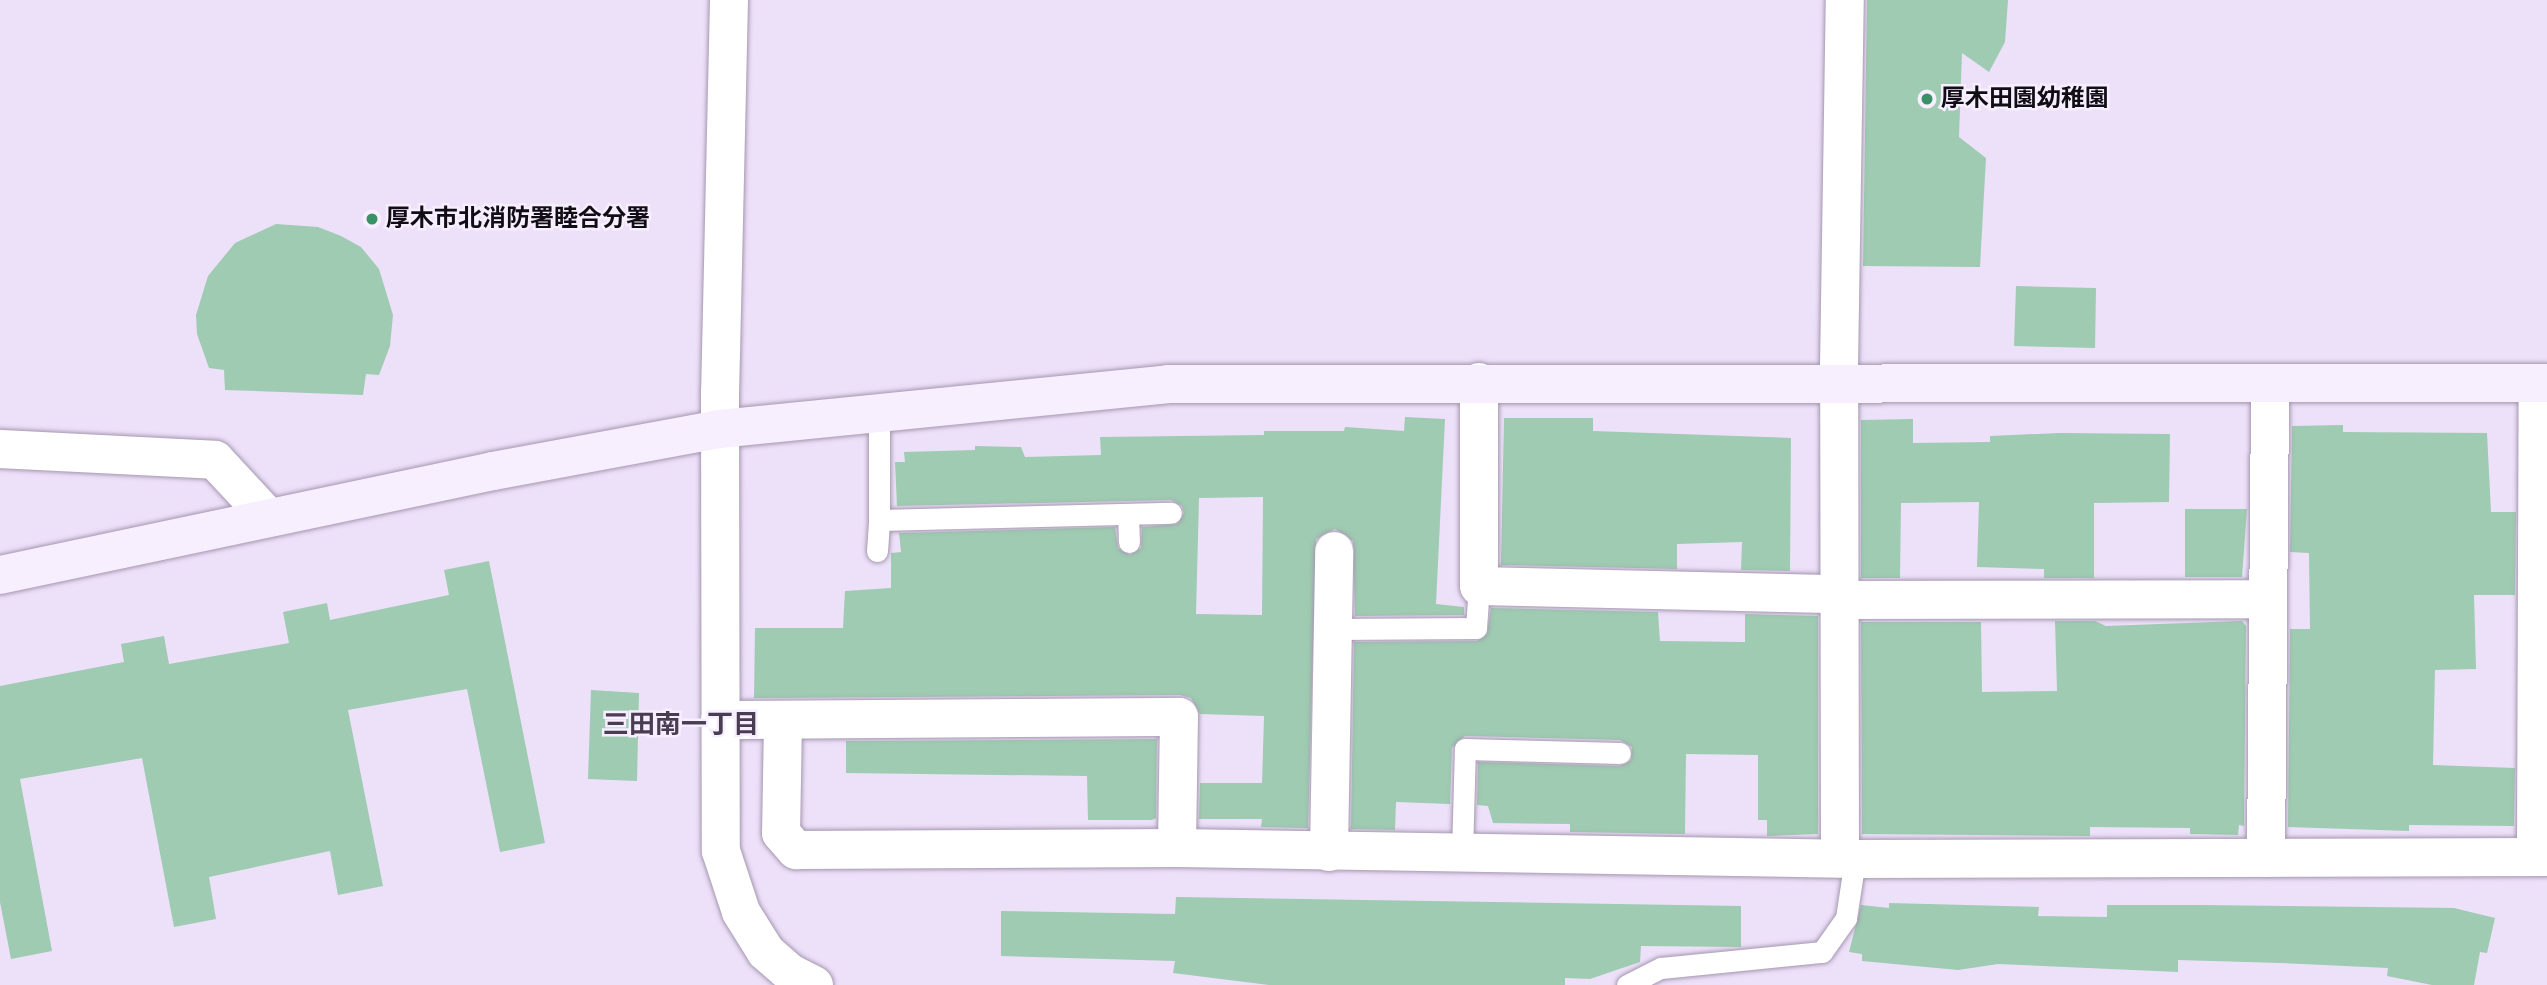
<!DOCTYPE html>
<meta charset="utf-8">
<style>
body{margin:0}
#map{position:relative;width:2547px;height:985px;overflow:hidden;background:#ede0f9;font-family:Roboto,"Noto Sans JP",sans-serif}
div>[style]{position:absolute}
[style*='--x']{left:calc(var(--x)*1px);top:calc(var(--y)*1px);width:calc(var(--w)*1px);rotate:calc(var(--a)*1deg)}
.building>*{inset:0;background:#9ecbb1}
.roads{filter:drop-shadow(0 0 2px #a497af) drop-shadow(0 0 2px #a497af)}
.lane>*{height:21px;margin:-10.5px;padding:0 10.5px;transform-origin:10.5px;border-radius:10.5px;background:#fff}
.street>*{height:38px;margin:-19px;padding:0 19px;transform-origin:19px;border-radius:19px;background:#fff}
.secondary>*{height:38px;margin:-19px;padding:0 19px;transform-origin:19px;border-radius:19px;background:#f7eefe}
.dots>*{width:19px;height:19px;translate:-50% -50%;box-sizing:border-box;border:4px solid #f7efff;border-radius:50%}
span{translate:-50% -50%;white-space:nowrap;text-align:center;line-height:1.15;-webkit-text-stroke:5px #f7efff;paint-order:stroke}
.poi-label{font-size:24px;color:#110d15;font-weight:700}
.left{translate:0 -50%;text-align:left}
.neighbourhood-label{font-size:26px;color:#483d51;font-weight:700}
</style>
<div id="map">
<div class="building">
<i style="clip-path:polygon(1867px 0,2008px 0,2005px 42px,1989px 72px,1962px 53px,1959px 137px,1986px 158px,1980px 267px,1863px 266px)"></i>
<i style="clip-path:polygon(276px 224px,318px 227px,341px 236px,361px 247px,379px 269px,393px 315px,390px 346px,379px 375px,366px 374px,363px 395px,225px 390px,224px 370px,209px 368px,197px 334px,196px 315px,208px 276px,235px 243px)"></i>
<i style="clip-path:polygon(2016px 286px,2096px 288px,2095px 348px,2014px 346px)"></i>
<i style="clip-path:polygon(evenodd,1405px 417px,1445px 419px,1436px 604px,1464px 607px,1464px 615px,1355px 616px,1353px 541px,1335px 529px,1316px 539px,1308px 828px,1261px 827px,1262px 819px,1199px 819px,1200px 783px,1262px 783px,1264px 716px,1200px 714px,1191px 698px,1180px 695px,754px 698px,755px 628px,843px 628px,845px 591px,891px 588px,891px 553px,901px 552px,899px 533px,1115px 527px,1118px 548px,1130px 555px,1141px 548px,1142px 527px,1177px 524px,1184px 513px,1182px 506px,1171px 500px,897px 506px,895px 462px,905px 462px,904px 452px,975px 450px,975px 446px,1021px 447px,1025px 457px,1101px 455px,1100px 437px,1264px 435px,1264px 431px,1344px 431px,1345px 427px,1404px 431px,1405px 417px,1263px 497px,1262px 615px,1196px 614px,1199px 498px,1263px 497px)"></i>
<i style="clip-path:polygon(1504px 418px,1593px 418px,1593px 431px,1791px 438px,1790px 571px,1741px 570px,1742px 542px,1677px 544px,1677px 569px,1501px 565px)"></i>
<i style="clip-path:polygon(1913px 419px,1913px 443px,1990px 442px,1990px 436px,2060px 433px,2170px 434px,2169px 502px,2094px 503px,2094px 578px,2044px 578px,2044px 569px,1977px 567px,1979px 502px,1901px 503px,1900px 578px,1861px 578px,1861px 420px)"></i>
<i style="clip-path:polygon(2343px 425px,2343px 432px,2487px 433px,2491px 512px,2516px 512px,2515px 595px,2474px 595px,2476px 669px,2435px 670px,2433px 765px,2515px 768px,2514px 826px,2409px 825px,2409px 831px,2288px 827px,2290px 629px,2310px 629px,2309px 553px,2290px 552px,2292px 426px)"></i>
<i style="clip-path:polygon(2185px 509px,2247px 509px,2242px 577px,2185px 577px)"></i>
<i style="clip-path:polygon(489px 561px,545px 843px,500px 852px,467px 689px,348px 710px,383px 886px,338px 895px,330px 851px,209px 877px,216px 919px,174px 927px,142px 758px,20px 779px,52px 951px,11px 959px,0 902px,0 686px,124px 662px,121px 644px,164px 636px,169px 664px,289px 643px,283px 612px,327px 603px,330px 620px,449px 595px,444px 570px)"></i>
<i style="clip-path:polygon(1491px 608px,1658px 612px,1660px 641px,1745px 642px,1745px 614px,1818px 616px,1818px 834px,1767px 836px,1767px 820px,1758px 820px,1758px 755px,1686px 754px,1685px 834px,1570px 832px,1570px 824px,1493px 823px,1488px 806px,1477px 805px,1478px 762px,1620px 766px,1631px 760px,1632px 747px,1620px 740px,1465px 736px,1452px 748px,1450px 804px,1396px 802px,1395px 830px,1351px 829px,1354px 642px,1477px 641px,1487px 634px)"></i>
<i style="clip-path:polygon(2055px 621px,2095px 621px,2106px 626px,2242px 621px,2246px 626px,2244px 826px,2239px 825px,2238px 835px,2190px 834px,2190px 828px,2090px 827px,2090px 836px,1862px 834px,1861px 622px,1981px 622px,1982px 692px,2057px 691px)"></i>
<i style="clip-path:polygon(591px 690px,639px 693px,637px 781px,588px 779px)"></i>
<i style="clip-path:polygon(1157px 739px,1156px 818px,1152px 820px,1088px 820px,1087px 776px,846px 773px,846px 741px)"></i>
<i style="clip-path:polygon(1176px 897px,1741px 906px,1741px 947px,1641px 946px,1640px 962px,1590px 979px,1565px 978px,1565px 985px,1269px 985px,1173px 973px,1175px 961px,1001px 956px,1001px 911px,1175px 914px)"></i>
<i style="clip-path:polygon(1889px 903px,2039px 907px,2038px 916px,2107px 917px,2107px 905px,2200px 905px,2454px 908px,2495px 918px,2487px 953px,2480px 952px,2474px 985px,2432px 985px,2387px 976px,2388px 968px,2280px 963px,2178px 960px,2178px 972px,1998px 964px,1958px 970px,1862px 961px,1862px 954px,1849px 952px,1861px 905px,1889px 908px)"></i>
</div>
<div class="roads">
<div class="lane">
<i style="--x:879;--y:415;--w:105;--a:90"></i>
<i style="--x:879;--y:520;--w:292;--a:-1.4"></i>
<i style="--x:1128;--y:514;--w:28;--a:88"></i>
<i style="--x:877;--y:551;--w:31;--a:-86"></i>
<i style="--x:1334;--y:629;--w:142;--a:-0.4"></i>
<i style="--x:1476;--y:628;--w:42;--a:-85.9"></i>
<i style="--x:1462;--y:854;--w:105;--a:-88.4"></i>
<i style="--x:1465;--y:749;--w:155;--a:1.5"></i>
<i style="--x:1627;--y:985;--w:38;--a:-27"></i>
<i style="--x:1661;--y:968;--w:162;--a:-5.7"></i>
<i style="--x:1822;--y:952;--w:42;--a:-54.8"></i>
<i style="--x:1846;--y:918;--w:60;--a:-81.3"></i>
</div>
<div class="street">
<i style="--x:729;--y:0;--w:392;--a:91.3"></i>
<i style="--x:720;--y:392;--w:459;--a:89.9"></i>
<i style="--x:721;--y:851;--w:64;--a:71.8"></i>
<i style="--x:741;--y:912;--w:47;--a:58"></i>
<i style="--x:766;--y:952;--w:32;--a:41"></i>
<i style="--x:790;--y:973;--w:27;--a:27"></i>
<i style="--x:1479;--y:382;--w:204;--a:90"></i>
<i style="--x:1479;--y:586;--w:349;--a:1.3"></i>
<i style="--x:1828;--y:594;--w:13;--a:27"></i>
<i style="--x:1840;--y:600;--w:427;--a:-0.1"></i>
<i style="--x:0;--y:449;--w:215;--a:2.9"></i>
<i style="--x:215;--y:460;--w:78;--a:47.1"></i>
<i style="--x:720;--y:720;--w:459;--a:-0.4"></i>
<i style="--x:1179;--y:717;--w:131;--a:90.9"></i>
<i style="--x:783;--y:721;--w:112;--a:91"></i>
<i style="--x:781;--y:833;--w:23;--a:49"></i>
<i style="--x:796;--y:850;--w:381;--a:-0.3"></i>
<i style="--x:1177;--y:848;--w:678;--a:0.93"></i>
<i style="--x:1855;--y:859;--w:692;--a:-0.17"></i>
<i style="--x:1329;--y:852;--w:301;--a:-89"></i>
<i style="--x:1840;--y:857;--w:490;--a:-90.1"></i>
<i style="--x:1839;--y:367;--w:367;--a:-89.1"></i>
<i style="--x:2536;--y:857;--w:474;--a:-89.8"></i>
<i style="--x:2266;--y:858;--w:475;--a:-89.5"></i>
</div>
<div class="secondary">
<i style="--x:0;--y:575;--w:504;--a:-11.91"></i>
<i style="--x:493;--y:471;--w:230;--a:-10.5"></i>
<i style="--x:719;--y:429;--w:451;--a:-5.7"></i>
<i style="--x:1168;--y:384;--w:1379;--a:-0.04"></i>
</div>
</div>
<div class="dots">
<i style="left:1927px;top:99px;background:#399166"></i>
<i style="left:372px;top:219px;background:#399166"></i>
</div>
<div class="poi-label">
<span class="left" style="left:1941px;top:99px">厚木田園幼稚園</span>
<span class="left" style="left:386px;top:219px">厚木市北消防署睦合分署</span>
</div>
<div class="neighbourhood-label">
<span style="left:681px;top:725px">三田南一丁目</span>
</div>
</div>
